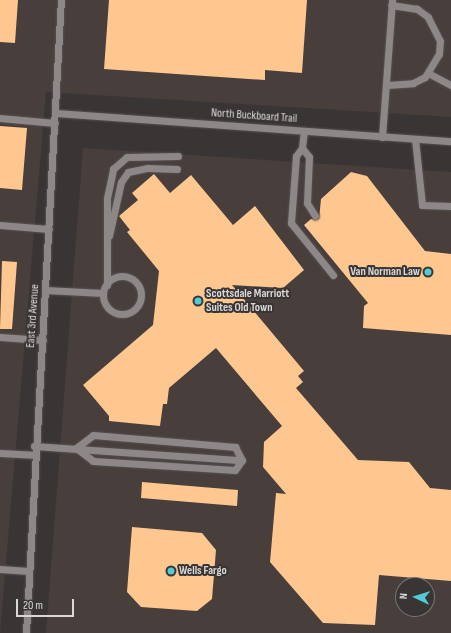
<!DOCTYPE html>
<style>
body{margin:0}
#map{position:relative;width:451px;height:633px;overflow:hidden;background:#393534;font-family:"Sofia Sans Condensed",sans-serif}
div>[style]{position:absolute}
[style*='--x']{left:calc(var(--x)*1px);top:calc(var(--y)*1px);width:calc(var(--w)*1px);rotate:calc(var(--a)*1deg)}
.built>*{inset:0;background:#483e3b}
.building>*{inset:0;background:#fec78f}
.roads{filter:drop-shadow(0 0 1px #545150) drop-shadow(0 0 1px #545150)}
.minor>*{height:7px;margin:-3.5px;padding:0 3.5px;transform-origin:3.5px;border-radius:3.5px;background:#8d8887}
.minor>.ring{margin:-3.5px;padding:0;box-sizing:content-box;background:none;border:7px solid #8d8887;border-radius:50%}
.dots>*{width:11px;height:11px;translate:-50% -50%;box-sizing:border-box;border:2px solid #393534;border-radius:50%}
span{translate:-50% -50%;white-space:nowrap;text-align:center;line-height:1.15;-webkit-text-stroke:4px #393534;paint-order:stroke}
.street-label{font-size:12px;color:#dad8d7}
.poi-label{font-size:12px;color:#dad8d7;font-weight:700}
.right{translate:-100% -50%;text-align:right}
.left{translate:0 -50%;text-align:left}
.north{position:absolute;left:395px;top:577px;width:40px;height:40px;box-sizing:border-box;background:#393534;border:1px solid #797675;border-radius:50%;rotate:274deg;font-size:11px;font-weight:700;line-height:16px;text-align:center;color:#dad8d7}
.north::after{content:'';display:block;margin:auto;width:14px;height:18px;background:#52cbd7;clip-path:polygon(50% 0,100% 100%,50% 72%,0 100%)}
.scale{position:absolute;left:16px;top:599px;width:58px;height:18px;box-sizing:border-box;border:2px solid #dad8d7;border-top:0;padding-left:5px;font-size:12px;line-height:14px;white-space:nowrap;color:#dad8d7;-webkit-text-stroke:3px #393534;paint-order:stroke}
</style>
<div id="map">
<div class="built">
<i style="clip-path:polygon(0 0,451px 0,451px 117px,46px 92px,0 633px)"></i>
<i style="clip-path:polygon(evenodd,83px 148px,451px 172px,451px 633px,46px 633px,83px 148px,403px 585px,427px 585px,427px 609px,403px 609px,403px 585px)"></i>
</div>
<div class="building">
<i style="clip-path:polygon(0 0,18px 0,15px 43px,0 42px)"></i>
<i style="clip-path:polygon(109px 0,307px 0,302px 73px,265px 70px,265px 80px,104px 69px)"></i>
<i style="clip-path:polygon(0 126px,27px 128px,22px 190px,0 188px)"></i>
<i style="clip-path:polygon(351px 172px,367px 176px,425px 251px,451px 254px,451px 335px,363px 328px,364px 306px,368px 303px,304px 225px,311px 219px,319px 219px,321px 199px)"></i>
<i style="clip-path:polygon(154px 174px,170px 193px,191px 175px,233px 225px,255px 206px,304px 270px,283px 288px,232px 285px,304px 371px,298px 376px,303px 382px,296px 388px,358px 460px,409px 462px,430px 488px,451px 490px,451px 581px,379px 575px,375px 625px,323px 623px,270px 562px,276px 493px,286px 494px,263px 467px,264px 442px,282px 426px,216px 348px,169px 388px,167px 404px,163px 404px,160px 426px,109px 421px,109px 416px,83px 385px,153px 325px,159px 271px,127px 232px,130px 230px,119px 216px,138px 200px,132px 193px)"></i>
<i style="clip-path:polygon(2px 261px,17px 262px,12px 329px,0 329px)"></i>
<i style="clip-path:polygon(142px 482px,238px 490px,237px 506px,141px 498px)"></i>
<i style="clip-path:polygon(132px 527px,202px 533px,216px 550px,212px 599px,197px 611px,141px 607px,127px 592px)"></i>
</div>
<div class="roads">
<div class="minor">
<i style="--x:428;--y:73;--w:26;--a:28"></i>
<i style="--x:387;--y:85;--w:26;--a:-4"></i>
<i style="--x:413;--y:83;--w:13;--a:-27"></i>
<i style="--x:425;--y:77;--w:27;--a:-59"></i>
<i style="--x:439;--y:54;--w:13;--a:-86"></i>
<i style="--x:440;--y:41;--w:27;--a:-117"></i>
<i style="--x:428;--y:17;--w:14;--a:-144"></i>
<i style="--x:417;--y:9;--w:26;--a:-171"></i>
<i style="--x:56;--y:113;--w:396;--a:4.1"></i>
<i style="--x:0;--y:118;--w:55;--a:5.2"></i>
<i style="--x:304;--y:131;--w:17;--a:97"></i>
<i style="--x:302;--y:148;--w:10;--a:127"></i>
<i style="--x:296;--y:156;--w:67;--a:94.3"></i>
<i style="--x:291;--y:223;--w:67;--a:51.1"></i>
<i style="--x:382;--y:137;--w:137;--a:-85.8"></i>
<i style="--x:415;--y:139;--w:66;--a:83.9"></i>
<i style="--x:422;--y:205;--w:29;--a:2"></i>
<i style="--x:302;--y:148;--w:11;--a:52"></i>
<i style="--x:309;--y:157;--w:46;--a:92.5"></i>
<i style="--x:307;--y:203;--w:15;--a:58"></i>
<i style="--x:0;--y:225;--w:49;--a:4.7"></i>
<i style="--x:109;--y:236;--w:55;--a:-77.5"></i>
<i style="--x:121;--y:182;--w:12;--a:-55"></i>
<i style="--x:128;--y:172;--w:19;--a:-12"></i>
<i style="--x:147;--y:168;--w:30;--a:2"></i>
<i class="ring" style="left:103px;top:276px;width:31px;height:31px"></i>
<i style="--x:107;--y:285;--w:87;--a:-90"></i>
<i style="--x:107;--y:198;--w:30;--a:-78"></i>
<i style="--x:113;--y:169;--w:18;--a:-41"></i>
<i style="--x:127;--y:157;--w:51;--a:-1.1"></i>
<i style="--x:45;--y:290;--w:58;--a:3"></i>
<i style="--x:0;--y:337;--w:43;--a:4"></i>
<i style="--x:34;--y:446;--w:208;--a:3.9"></i>
<i style="--x:76;--y:448;--w:21;--a:-37"></i>
<i style="--x:93;--y:435;--w:143;--a:4.8"></i>
<i style="--x:235;--y:447;--w:15;--a:62"></i>
<i style="--x:76;--y:448;--w:21;--a:37"></i>
<i style="--x:93;--y:461;--w:142;--a:3.6"></i>
<i style="--x:235;--y:470;--w:12;--a:-55"></i>
<i style="--x:0;--y:453;--w:33;--a:3"></i>
<i style="--x:0;--y:569;--w:29;--a:4"></i>
<i style="--x:26;--y:633;--w:634;--a:-86.84"></i>
</div>
</div>
<div class="dots">
<i style="left:428px;top:272px;background:#52cbd7"></i>
<i style="left:198px;top:301px;background:#52cbd7"></i>
<i style="left:171px;top:571px;background:#52cbd7"></i>
</div>
<div class="street-label">
<span style="left:254px;top:116px;rotate:4deg">North Buckboard Trail</span>
<span style="left:33px;top:316px;rotate:-86deg">East 3rd Avenue</span>
</div>
<div class="poi-label">
<span class="right" style="left:420px;top:272px">Van Norman Law</span>
<span class="left" style="left:206px;top:301px">Scottsdale Marriott<br>Suites Old Town</span>
<span class="left" style="left:179px;top:571px">Wells Fargo</span>
</div>
<div class="north">N</div>
<div class="scale">20 m</div>
</div>
